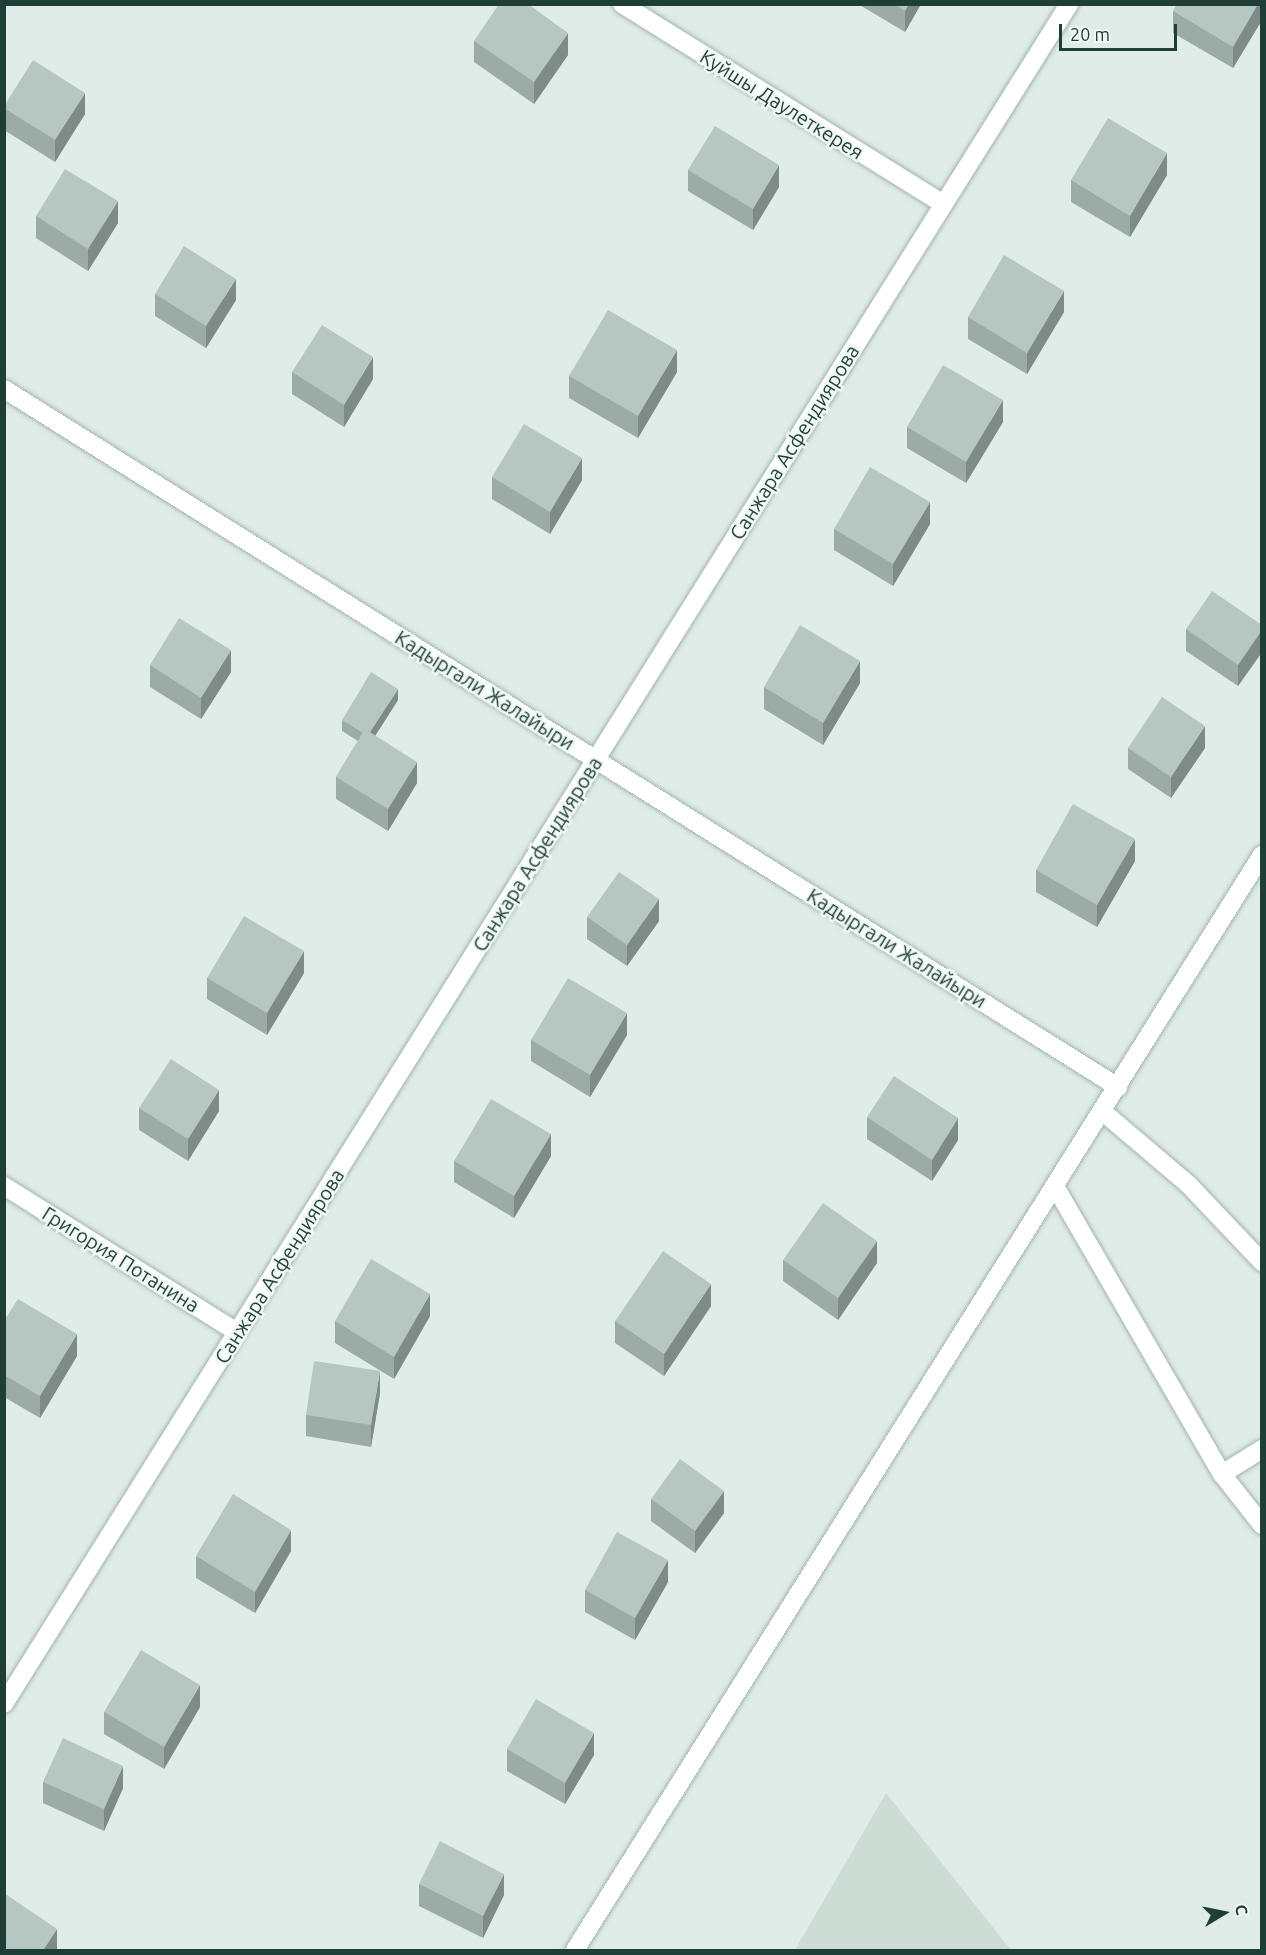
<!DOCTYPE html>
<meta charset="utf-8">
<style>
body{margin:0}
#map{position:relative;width:1266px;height:1955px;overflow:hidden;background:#e0ece7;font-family:Ubuntu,sans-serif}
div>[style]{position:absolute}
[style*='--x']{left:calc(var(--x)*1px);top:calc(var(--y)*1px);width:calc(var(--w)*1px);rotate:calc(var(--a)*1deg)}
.built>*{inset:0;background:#cedcd6}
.roads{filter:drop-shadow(0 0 2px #a2b4af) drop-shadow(0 0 2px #a2b4af)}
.lane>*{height:18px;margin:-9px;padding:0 9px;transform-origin:9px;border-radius:9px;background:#fff}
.street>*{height:18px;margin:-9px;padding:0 9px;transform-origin:9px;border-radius:9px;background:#fff}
.wall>*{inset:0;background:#9caba5}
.shaded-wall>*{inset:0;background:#7f8b86}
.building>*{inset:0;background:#b5c7c0}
span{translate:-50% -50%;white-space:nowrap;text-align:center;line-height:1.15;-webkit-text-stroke:5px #f0f8f5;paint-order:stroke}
.street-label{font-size:20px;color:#1f3e37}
.frame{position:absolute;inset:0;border:6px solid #1f3e37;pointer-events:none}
.north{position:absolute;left:1194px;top:1883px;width:60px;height:60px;-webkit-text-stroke:4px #f0f8f5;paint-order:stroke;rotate:80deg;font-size:16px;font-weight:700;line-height:24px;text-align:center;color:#1f3e37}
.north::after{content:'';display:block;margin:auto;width:21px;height:27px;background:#1f3e37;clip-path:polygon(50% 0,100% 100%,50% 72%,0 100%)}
.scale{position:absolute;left:1059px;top:24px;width:118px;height:27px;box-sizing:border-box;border:3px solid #1f3e37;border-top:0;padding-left:8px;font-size:18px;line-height:21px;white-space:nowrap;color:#1f3e37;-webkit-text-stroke:4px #f0f8f5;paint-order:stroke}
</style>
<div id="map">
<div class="built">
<i style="clip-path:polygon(886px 1793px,1011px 1950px,795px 1950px)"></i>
</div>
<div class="roads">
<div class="lane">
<i style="--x:575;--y:1950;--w:1293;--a:-57.9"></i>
</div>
<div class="street">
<i style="--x:622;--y:4;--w:378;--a:31.9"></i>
<i style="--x:4;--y:389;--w:1315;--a:32.07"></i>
<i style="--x:1103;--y:1112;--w:111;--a:40.3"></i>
<i style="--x:1188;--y:1184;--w:108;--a:46.5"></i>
<i style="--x:4;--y:1186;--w:275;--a:32.1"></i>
<i style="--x:1056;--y:1188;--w:331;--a:59.9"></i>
<i style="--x:1222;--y:1474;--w:65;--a:51.9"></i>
<i style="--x:1222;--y:1474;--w:47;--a:-32"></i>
<i style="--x:4;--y:1704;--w:2006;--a:-57.93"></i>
</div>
</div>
<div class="wall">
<i style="clip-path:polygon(858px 4px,921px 4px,905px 32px)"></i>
<i style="clip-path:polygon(1262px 4px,1262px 20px,1233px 68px,1173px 33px,1173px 11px)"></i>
<i style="clip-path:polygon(474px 41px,568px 55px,534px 104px,474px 62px)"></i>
<i style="clip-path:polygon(4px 106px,85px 114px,55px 162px,4px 130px)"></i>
<i style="clip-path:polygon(688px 170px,779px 187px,753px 230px,688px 191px)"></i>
<i style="clip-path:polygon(1167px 175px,1130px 237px,1071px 202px,1071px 180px)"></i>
<i style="clip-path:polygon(36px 216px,118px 223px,88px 271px,36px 238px)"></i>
<i style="clip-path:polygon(155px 294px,236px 300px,206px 348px,155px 316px)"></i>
<i style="clip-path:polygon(1064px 312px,1027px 374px,968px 339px,968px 317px)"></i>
<i style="clip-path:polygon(292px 372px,373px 379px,344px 427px,292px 394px)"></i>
<i style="clip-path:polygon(677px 372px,638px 438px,569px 398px,569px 376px)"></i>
<i style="clip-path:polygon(1003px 422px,966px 483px,907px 448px,907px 427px)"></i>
<i style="clip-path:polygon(492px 477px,582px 480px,550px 534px,492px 499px)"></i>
<i style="clip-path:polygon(930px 524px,893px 586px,834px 550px,834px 529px)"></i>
<i style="clip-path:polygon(1262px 625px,1262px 652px,1238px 686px,1186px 651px,1186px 629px)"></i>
<i style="clip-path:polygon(150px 665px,231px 672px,201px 719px,150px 687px)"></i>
<i style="clip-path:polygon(860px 683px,823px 745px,764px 709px,764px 687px)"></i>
<i style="clip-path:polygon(398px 700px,375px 736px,417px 783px,388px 831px,336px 799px,336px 777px,358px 741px,342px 731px,342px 720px)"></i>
<i style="clip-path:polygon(1128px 748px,1205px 748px,1171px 798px,1128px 769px)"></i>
<i style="clip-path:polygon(1135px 861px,1097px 927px,1036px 892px,1036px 870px)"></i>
<i style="clip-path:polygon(587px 917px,659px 921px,627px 966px,587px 939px)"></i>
<i style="clip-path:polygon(304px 973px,267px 1035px,207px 999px,207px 978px)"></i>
<i style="clip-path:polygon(627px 1035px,590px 1097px,531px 1061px,531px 1040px)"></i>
<i style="clip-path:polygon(139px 1108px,219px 1111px,188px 1161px,139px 1130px)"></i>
<i style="clip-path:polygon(867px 1117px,958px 1140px,932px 1181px,867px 1139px)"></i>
<i style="clip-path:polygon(551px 1156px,514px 1218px,454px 1182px,454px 1161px)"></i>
<i style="clip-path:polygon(783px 1260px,877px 1263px,838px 1320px,783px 1281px)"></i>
<i style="clip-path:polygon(711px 1306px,664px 1376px,615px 1343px,615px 1321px)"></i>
<i style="clip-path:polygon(430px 1316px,394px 1379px,335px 1343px,335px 1321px)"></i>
<i style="clip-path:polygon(4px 1321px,77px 1356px,40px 1418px,4px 1397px)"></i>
<i style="clip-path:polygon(380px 1393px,371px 1447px,306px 1436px,306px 1415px)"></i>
<i style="clip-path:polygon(651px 1499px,724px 1513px,695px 1553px,651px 1521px)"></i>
<i style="clip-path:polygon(291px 1551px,255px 1613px,196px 1578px,196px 1556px)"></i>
<i style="clip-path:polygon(668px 1582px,635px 1640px,585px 1612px,585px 1590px)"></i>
<i style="clip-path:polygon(200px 1707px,164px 1769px,104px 1734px,104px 1712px)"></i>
<i style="clip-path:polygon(507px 1749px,594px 1755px,565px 1804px,507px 1771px)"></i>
<i style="clip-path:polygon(43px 1782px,123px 1788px,104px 1831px,43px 1803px)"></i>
<i style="clip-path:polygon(419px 1884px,504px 1895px,483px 1938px,419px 1906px)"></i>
</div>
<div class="shaded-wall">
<i style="clip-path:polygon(909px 4px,921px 4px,905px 32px,905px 11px)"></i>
<i style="clip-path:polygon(1258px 4px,1262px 4px,1262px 20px,1233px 68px,1233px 47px)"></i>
<i style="clip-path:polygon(568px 33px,568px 55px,534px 104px,534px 82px)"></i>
<i style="clip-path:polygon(85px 93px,85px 114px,55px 162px,55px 140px)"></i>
<i style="clip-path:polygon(1167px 153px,1167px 175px,1130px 237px,1130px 216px)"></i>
<i style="clip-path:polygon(779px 165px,779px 187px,753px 230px,753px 209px)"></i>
<i style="clip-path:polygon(118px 201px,118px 223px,88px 271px,88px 249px)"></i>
<i style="clip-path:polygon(236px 279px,236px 300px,206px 348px,206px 326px)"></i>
<i style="clip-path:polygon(1064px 291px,1064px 312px,1027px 374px,1027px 353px)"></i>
<i style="clip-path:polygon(677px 350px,677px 372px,638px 438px,638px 416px)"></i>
<i style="clip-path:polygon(373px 357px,373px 379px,344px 427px,344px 405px)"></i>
<i style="clip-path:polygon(1003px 400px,1003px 422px,966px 483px,966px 462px)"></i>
<i style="clip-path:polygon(582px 458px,582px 480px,550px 534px,550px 512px)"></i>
<i style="clip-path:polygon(930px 502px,930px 524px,893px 586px,893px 564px)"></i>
<i style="clip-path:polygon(1262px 630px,1262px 652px,1238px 686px,1238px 665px)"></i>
<i style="clip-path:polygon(231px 650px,231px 672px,201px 719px,201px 698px)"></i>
<i style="clip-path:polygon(860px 661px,860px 683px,823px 745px,823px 723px)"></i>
<i style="clip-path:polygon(398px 689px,398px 700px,368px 747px,368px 736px)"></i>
<i style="clip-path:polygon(1205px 726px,1205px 748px,1171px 798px,1171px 777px)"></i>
<i style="clip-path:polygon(417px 762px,417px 783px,388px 831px,388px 809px)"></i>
<i style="clip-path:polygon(1135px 839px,1135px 861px,1097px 927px,1097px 905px)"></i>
<i style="clip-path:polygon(659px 899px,659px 921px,627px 966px,627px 945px)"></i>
<i style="clip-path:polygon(304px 951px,304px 973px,267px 1035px,267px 1013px)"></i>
<i style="clip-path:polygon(627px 1013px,627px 1035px,590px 1097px,590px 1075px)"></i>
<i style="clip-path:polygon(219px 1090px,219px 1111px,188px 1161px,188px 1139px)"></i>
<i style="clip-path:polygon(958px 1118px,958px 1140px,932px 1181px,932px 1160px)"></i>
<i style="clip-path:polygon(551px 1134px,551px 1156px,514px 1218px,514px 1196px)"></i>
<i style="clip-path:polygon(877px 1241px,877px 1263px,838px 1320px,838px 1298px)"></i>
<i style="clip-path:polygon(711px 1284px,711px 1306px,664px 1376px,664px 1354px)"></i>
<i style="clip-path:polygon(430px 1294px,430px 1316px,394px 1379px,394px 1357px)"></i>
<i style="clip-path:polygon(77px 1334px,77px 1356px,40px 1418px,40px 1396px)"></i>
<i style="clip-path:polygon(380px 1371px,380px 1393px,371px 1447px,371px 1425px)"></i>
<i style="clip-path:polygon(724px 1491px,724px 1513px,695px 1553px,695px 1531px)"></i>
<i style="clip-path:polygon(291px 1530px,291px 1551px,255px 1613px,255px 1592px)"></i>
<i style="clip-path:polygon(668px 1560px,668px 1582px,635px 1640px,635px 1618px)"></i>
<i style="clip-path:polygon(200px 1685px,200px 1707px,164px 1769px,164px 1747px)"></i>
<i style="clip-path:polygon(594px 1733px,594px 1755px,565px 1804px,565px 1783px)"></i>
<i style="clip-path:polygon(123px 1766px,123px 1788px,104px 1831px,104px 1809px)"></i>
<i style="clip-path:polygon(504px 1874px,504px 1895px,483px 1938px,483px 1916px)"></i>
<i style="clip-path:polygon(57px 1929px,57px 1950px,43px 1950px)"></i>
</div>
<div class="building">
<i style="clip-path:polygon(499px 4px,528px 4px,568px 33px,534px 82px,474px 41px)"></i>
<i style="clip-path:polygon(895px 4px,909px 4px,905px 11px)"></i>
<i style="clip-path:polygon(1177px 4px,1258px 4px,1233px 47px,1173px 11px)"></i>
<i style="clip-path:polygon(33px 60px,85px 93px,55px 140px,4px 108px,4px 106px)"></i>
<i style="clip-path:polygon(1108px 118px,1167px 153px,1130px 216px,1071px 180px)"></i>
<i style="clip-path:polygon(715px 126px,779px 165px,753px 209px,688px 170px)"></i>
<i style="clip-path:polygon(65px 169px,118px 201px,88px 249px,36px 216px)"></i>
<i style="clip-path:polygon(184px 246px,236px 279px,206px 326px,155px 294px)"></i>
<i style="clip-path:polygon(1004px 255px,1064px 291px,1027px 353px,968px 317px)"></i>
<i style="clip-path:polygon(608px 310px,677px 350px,638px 416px,569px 376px)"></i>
<i style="clip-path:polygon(322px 325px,373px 357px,344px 405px,292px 372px)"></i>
<i style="clip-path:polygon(943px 365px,1003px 400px,966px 462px,907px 427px)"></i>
<i style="clip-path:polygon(524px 424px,582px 458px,550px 512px,492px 477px)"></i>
<i style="clip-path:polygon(870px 467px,930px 502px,893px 564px,834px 529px)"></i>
<i style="clip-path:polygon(1212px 591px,1262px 625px,1262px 630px,1238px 665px,1186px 629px)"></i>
<i style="clip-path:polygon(179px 618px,231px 650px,201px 698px,150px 665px)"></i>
<i style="clip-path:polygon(800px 625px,860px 661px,823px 723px,764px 687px)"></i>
<i style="clip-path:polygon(371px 672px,398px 689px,370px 732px,365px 729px,363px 733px,342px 720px)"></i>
<i style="clip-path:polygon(1162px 697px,1205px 726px,1171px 777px,1128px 748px)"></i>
<i style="clip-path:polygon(365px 729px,417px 762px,388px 809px,336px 777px)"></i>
<i style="clip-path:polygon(1073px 804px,1135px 839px,1097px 905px,1036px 870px)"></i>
<i style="clip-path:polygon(619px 872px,659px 899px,627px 945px,587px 917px)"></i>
<i style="clip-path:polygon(244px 916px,304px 951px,267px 1013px,207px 978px)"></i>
<i style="clip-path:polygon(568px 978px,627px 1013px,590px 1075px,531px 1040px)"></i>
<i style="clip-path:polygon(171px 1059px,219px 1090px,188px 1139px,139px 1108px)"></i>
<i style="clip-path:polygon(894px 1076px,958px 1118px,932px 1160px,867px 1117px)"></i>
<i style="clip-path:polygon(491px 1099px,551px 1134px,514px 1196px,454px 1161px)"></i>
<i style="clip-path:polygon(823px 1203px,877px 1241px,838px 1298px,783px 1260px)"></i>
<i style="clip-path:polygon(663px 1251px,711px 1284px,664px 1354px,615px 1321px)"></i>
<i style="clip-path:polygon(371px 1259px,430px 1294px,394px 1357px,335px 1321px)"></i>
<i style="clip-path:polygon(18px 1299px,77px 1334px,40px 1396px,4px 1375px,4px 1321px)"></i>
<i style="clip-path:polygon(314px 1361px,380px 1371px,371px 1425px,306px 1415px)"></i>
<i style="clip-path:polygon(680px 1459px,724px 1491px,695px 1531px,651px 1499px)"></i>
<i style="clip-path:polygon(233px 1494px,291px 1530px,255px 1592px,196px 1556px)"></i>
<i style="clip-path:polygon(617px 1532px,668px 1560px,635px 1618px,585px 1590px)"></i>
<i style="clip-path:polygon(141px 1650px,200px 1685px,164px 1747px,104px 1712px)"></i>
<i style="clip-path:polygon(536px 1699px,594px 1733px,565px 1783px,507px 1749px)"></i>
<i style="clip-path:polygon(63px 1738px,123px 1766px,104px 1809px,43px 1782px)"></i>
<i style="clip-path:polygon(440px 1841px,504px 1874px,483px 1916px,419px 1884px)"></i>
<i style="clip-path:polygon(4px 1893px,57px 1929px,43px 1950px,4px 1950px)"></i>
</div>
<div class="street-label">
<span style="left:782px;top:104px;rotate:32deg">Куйшы Даулеткерея</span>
<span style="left:794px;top:442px;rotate:-58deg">Санжара Асфендиярова</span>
<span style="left:485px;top:690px;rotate:32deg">Кадыргали Жалайыри</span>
<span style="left:537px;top:854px;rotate:-58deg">Санжара Асфендиярова</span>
<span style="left:897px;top:948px;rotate:32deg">Кадыргали Жалайыри</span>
<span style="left:121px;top:1259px;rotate:32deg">Григория Потанина</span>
<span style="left:279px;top:1266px;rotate:-58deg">Санжара Асфендиярова</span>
</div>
<div class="frame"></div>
<div class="north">С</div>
<div class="scale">20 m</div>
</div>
